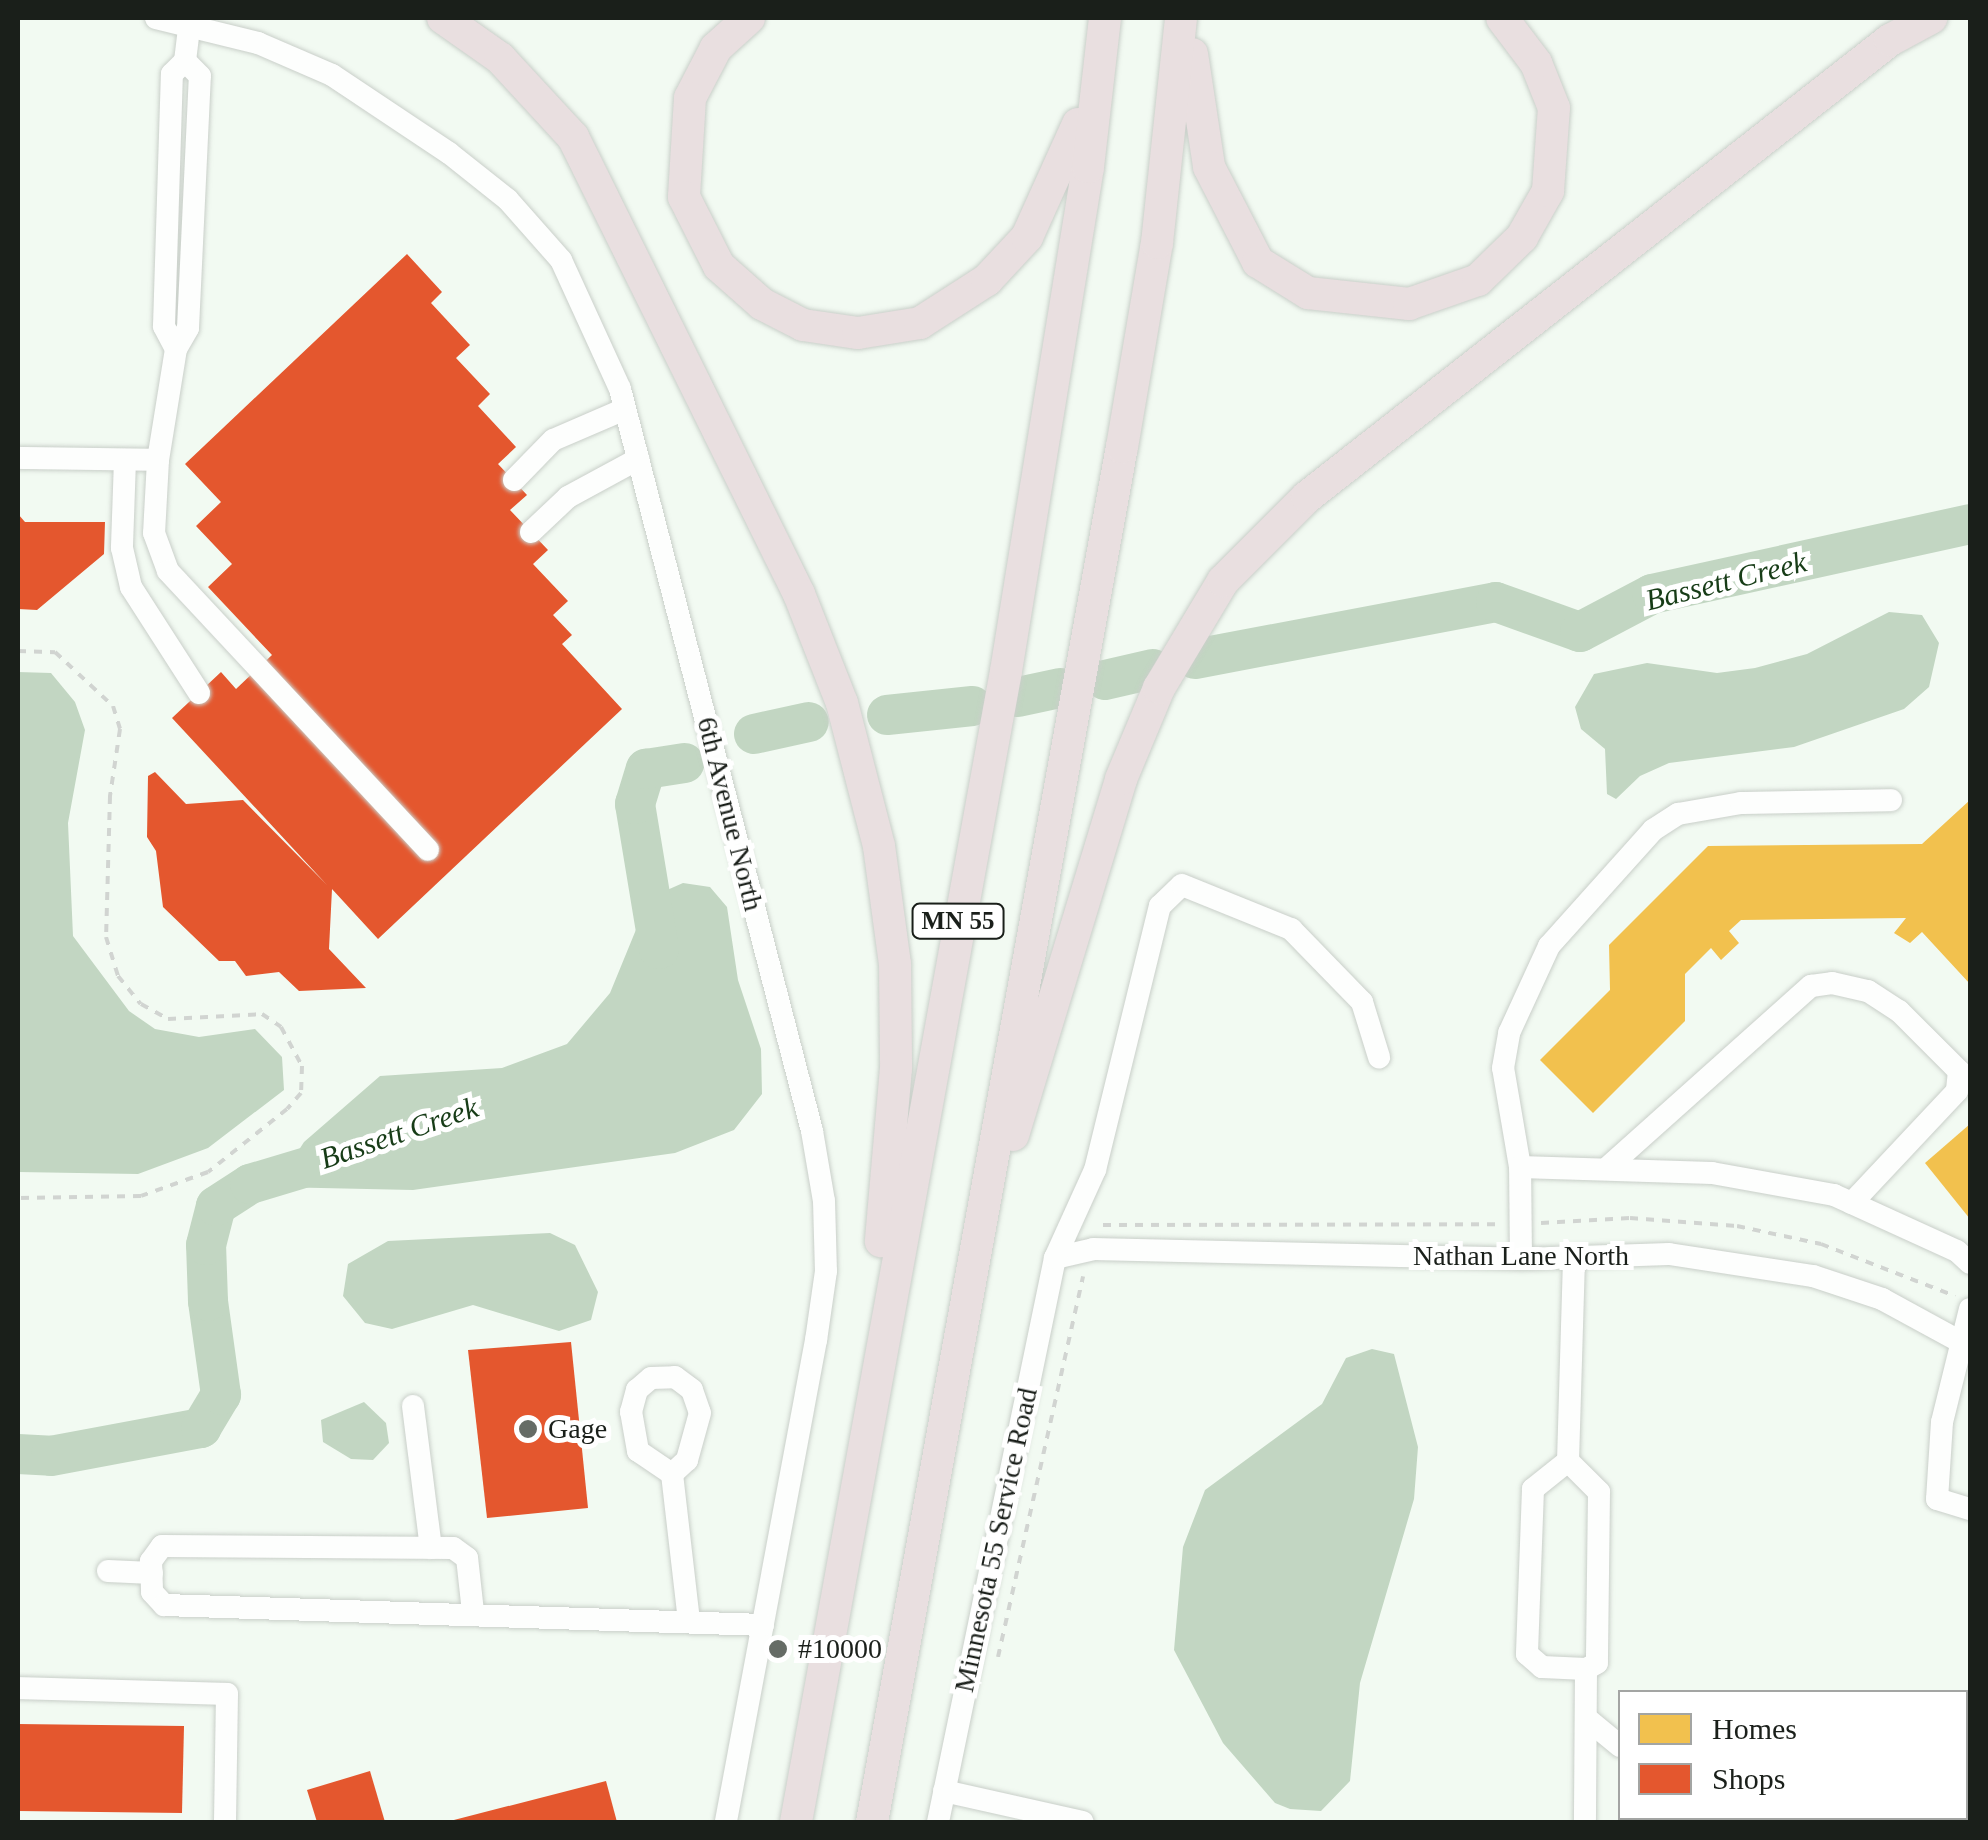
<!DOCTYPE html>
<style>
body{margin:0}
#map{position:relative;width:1988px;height:1840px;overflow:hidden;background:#f2faf2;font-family:"Times New Roman",serif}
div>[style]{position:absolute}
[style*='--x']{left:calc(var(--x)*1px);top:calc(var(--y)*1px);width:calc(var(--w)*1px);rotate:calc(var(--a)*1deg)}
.water>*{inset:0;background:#c2d6c2}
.homes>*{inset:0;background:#f2c14e}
.shops>*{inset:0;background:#e4572e}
.river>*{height:40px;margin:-20px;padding:0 20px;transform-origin:20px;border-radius:20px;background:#c2d6c2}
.path>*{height:4px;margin-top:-2px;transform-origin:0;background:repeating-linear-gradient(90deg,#d1d4d1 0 8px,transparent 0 16px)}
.roads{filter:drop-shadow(0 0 2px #c9cfc9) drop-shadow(0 0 2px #c9cfc9)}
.minor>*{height:22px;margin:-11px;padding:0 11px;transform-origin:11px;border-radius:11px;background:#fdfefd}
.highway>*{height:32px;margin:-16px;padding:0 16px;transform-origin:16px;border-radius:16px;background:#e9dfe0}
.dots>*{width:28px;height:28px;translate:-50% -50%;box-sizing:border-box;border:5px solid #fff;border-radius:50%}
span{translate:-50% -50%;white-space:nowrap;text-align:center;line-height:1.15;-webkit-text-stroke:10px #fff;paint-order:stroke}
.shield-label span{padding:2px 8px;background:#fff;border:2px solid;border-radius:8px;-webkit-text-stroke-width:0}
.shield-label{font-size:25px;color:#1a1f1a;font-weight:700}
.street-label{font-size:28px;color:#1a1f1a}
.poi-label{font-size:28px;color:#1a1f1a}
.left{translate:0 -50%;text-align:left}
.water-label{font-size:30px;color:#173c17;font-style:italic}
.frame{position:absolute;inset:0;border:20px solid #1a1f1a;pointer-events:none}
.legend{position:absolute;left:1618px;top:1690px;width:350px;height:130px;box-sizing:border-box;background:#fff;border:2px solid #a3a5a3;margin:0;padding:12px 18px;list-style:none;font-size:30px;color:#1a1f1a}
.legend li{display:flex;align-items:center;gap:20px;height:50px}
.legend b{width:50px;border:2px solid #a3a5a3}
</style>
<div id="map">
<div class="water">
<i style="clip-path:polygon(1889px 612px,1922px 615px,1939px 643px,1929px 687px,1904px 709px,1794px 747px,1669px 763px,1640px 776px,1616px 799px,1607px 794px,1605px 749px,1581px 729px,1575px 707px,1594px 674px,1647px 663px,1717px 673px,1755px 668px,1807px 654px)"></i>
<i style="clip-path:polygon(18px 672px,51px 673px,75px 702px,85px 730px,68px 823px,73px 936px,129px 1011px,155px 1029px,199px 1037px,255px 1029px,282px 1057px,284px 1090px,208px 1148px,138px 1174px,18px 1172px)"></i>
<i style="clip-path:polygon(683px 883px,710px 887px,727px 907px,738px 980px,761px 1049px,762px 1094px,734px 1130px,675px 1153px,413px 1190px,275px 1187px,304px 1142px,380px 1076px,502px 1068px,567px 1044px,610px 993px,649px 898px)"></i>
<i style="clip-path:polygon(550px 1233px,575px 1245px,598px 1292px,591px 1320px,559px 1331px,473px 1305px,392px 1329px,365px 1323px,343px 1296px,348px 1264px,388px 1241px)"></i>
<i style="clip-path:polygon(1372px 1349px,1394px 1354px,1418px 1447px,1414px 1499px,1360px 1683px,1350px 1781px,1321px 1811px,1290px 1809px,1275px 1803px,1223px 1743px,1174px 1650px,1183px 1547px,1205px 1490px,1322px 1404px,1346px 1358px)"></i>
<i style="clip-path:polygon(364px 1402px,386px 1423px,389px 1443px,373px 1460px,351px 1459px,323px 1442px,321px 1420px)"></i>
</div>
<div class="homes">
<i style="clip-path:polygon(1970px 800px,1970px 984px,1922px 932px,1910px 943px,1894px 933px,1906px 918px,1741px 920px,1729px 931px,1739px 943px,1721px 960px,1711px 948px,1685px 974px,1685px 1021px,1593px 1113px,1540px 1060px,1610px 990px,1609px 945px,1708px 846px,1922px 844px)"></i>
<i style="clip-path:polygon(1970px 1124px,1970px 1219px,1925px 1163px)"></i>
</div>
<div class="shops">
<i style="clip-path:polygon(407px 254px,442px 292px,431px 303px,470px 345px,456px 358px,490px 394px,478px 406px,516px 447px,498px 464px,527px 495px,510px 510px,548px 550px,533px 564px,568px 601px,553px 615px,572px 635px,562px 644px,622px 709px,378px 939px,332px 889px,329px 949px,366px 988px,299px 991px,279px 972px,246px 976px,235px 961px,219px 961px,163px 907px,156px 851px,147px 837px,148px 776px,155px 772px,186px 804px,243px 800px,327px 885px,172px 718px,221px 672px,236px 689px,272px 655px,208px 587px,232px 564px,196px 526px,221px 502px,185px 464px)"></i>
<i style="clip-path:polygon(18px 514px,25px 522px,105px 522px,104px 554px,37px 610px,18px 609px)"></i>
<i style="clip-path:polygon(571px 1342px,588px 1508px,487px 1518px,468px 1350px)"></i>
<i style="clip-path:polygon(18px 1724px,184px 1726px,182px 1813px,18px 1811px)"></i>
<i style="clip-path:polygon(370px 1771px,385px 1822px,317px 1822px,307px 1790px)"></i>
<i style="clip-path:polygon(606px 1781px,617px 1822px,450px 1822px,450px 1821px)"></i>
</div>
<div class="river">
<i style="--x:1195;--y:659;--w:306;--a:-10.7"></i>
<i style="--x:1496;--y:602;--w:89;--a:19.7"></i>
<i style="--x:1580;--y:632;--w:81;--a:-27.8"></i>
<i style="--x:1652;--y:594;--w:326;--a:-12.4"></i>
<i style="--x:1105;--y:680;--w:49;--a:-12.9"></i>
<i style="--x:1018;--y:697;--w:43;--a:-12.1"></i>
<i style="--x:887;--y:715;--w:86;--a:-6"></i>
<i style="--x:754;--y:734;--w:56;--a:-12.3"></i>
<i style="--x:659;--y:949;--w:147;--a:-99.4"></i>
<i style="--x:635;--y:804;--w:37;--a:-73"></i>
<i style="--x:646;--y:769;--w:39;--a:-9"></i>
<i style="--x:18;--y:1454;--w:33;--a:3"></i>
<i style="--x:51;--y:1456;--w:153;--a:-10.6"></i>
<i style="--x:201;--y:1428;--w:39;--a:-59"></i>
<i style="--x:221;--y:1395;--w:95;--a:-97.9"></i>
<i style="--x:208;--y:1301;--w:56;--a:-92"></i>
<i style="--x:206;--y:1245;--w:40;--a:-75.6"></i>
<i style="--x:216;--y:1206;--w:40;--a:-32.9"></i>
<i style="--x:250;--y:1184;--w:84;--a:-16.7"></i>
</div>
<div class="path">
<i style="--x:18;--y:651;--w:37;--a:2"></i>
<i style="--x:55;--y:652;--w:79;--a:43"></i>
<i style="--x:113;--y:706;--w:24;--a:73"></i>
<i style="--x:120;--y:729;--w:68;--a:98.5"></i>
<i style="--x:110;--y:796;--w:141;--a:91.6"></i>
<i style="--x:106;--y:937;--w:41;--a:72.9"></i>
<i style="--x:118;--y:976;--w:36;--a:51"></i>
<i style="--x:141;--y:1004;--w:31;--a:29"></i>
<i style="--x:168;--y:1019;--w:94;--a:-3"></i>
<i style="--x:262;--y:1014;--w:23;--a:34"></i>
<i style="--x:281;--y:1027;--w:44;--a:61.7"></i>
<i style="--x:302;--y:1066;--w:27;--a:92"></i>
<i style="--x:301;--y:1093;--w:21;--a:131"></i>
<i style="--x:287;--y:1109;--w:101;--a:141.4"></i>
<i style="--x:208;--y:1172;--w:71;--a:160.3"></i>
<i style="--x:141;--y:1196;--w:123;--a:179.1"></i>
<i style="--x:1541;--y:1223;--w:89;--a:-3.2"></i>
<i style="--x:1630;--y:1218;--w:107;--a:4.3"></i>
<i style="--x:1737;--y:1226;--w:86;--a:12.1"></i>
<i style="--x:1821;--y:1244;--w:144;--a:21.2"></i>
<i style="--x:1103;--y:1225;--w:394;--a:-0.1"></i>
<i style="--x:998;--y:1657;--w:390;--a:-77.4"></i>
</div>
<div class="roads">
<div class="minor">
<i style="--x:156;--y:18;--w:105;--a:13.8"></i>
<i style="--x:258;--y:43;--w:81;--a:23.4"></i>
<i style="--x:332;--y:75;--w:141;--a:33.7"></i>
<i style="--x:449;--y:153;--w:75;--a:38.5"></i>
<i style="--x:508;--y:200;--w:80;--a:48.5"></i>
<i style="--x:561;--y:260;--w:142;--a:65.4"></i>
<i style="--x:620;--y:389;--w:766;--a:75.49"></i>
<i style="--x:812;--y:1131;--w:71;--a:80.3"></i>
<i style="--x:824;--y:1201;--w:70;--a:88.4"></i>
<i style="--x:826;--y:1271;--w:70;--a:98.2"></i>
<i style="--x:816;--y:1340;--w:490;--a:100.6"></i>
<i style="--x:176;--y:349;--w:26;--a:-118"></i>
<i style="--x:164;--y:326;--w:252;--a:-88.2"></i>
<i style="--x:172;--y:74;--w:18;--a:-45"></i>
<i style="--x:185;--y:61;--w:39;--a:-83"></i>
<i style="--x:18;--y:458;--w:140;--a:0.8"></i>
<i style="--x:158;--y:460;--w:112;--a:-80.8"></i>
<i style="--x:176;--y:349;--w:24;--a:-60"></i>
<i style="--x:188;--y:328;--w:252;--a:-87.3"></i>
<i style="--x:200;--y:76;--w:21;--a:-135"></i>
<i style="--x:125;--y:460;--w:88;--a:92"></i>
<i style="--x:122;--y:548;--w:40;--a:77"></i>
<i style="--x:131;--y:587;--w:126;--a:57.3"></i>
<i style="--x:158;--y:460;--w:73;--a:93.1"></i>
<i style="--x:154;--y:533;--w:40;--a:69.8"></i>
<i style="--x:168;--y:571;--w:381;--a:47"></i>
<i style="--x:514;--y:480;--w:56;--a:-45.7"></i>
<i style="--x:553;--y:440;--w:78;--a:-23.3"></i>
<i style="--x:531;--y:532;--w:51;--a:-43.4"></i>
<i style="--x:568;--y:497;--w:80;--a:-28.5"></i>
<i style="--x:1520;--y:1167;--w:100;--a:-99.7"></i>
<i style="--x:1503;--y:1068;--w:36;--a:-80"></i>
<i style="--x:1509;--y:1033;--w:96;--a:-65.3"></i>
<i style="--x:1549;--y:946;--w:156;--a:-48.1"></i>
<i style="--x:1653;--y:830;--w:30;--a:-33"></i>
<i style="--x:1678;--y:814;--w:64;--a:-9.9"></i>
<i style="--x:1741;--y:803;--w:150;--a:-1.1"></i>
<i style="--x:1606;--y:1169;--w:275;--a:-41.8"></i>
<i style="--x:1811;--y:986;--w:21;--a:-8"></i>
<i style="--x:1832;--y:983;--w:37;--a:13"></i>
<i style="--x:1868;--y:991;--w:37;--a:33"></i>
<i style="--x:1899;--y:1011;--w:85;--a:45"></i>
<i style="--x:1959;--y:1071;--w:20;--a:96"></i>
<i style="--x:1957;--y:1091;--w:154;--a:133.2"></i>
<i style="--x:1055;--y:1258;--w:39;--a:-13"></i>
<i style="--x:1093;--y:1249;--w:428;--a:1.3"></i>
<i style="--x:1521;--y:1259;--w:148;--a:-1.9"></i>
<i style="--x:1669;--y:1254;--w:146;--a:8.7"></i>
<i style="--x:1813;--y:1276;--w:73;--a:18.4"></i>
<i style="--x:1882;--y:1299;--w:100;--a:28.6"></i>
<i style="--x:1521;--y:1259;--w:92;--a:-90.6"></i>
<i style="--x:1520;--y:1167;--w:192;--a:1.8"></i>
<i style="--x:1712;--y:1173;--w:124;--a:10.2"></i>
<i style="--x:1834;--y:1195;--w:135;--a:24.5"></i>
<i style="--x:1957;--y:1251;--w:18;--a:43"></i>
<i style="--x:1574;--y:1259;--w:202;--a:91.7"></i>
<i style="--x:1568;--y:1461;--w:45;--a:141.3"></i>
<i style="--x:1533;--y:1489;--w:165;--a:92.1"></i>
<i style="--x:1527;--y:1654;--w:20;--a:41"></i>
<i style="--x:1542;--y:1667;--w:44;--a:2.6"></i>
<i style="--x:1586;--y:1669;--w:153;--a:90.4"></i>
<i style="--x:1970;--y:1309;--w:116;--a:103.9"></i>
<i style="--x:1942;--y:1422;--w:77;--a:93.7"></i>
<i style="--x:1937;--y:1499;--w:34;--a:17"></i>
<i style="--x:675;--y:1377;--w:21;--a:37"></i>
<i style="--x:692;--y:1390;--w:24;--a:71"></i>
<i style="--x:700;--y:1413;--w:49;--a:105.5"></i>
<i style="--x:687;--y:1460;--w:21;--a:137"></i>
<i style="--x:672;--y:1474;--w:41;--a:-145.9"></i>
<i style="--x:638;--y:1451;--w:40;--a:-100"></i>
<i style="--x:631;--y:1412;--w:23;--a:-75"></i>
<i style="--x:637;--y:1390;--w:18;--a:-41"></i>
<i style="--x:651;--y:1378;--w:24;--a:-2"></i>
<i style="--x:413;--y:1406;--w:143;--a:82.8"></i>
<i style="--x:1568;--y:1461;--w:44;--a:45"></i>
<i style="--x:1599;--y:1492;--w:171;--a:90.7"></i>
<i style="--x:1597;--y:1663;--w:13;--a:151"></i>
<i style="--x:672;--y:1474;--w:148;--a:83.4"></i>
<i style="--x:108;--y:1571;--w:44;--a:2.6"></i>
<i style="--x:473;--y:1612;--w:54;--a:-96.3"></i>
<i style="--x:467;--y:1558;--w:17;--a:-144"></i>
<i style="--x:453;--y:1548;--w:291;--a:-179.6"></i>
<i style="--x:162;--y:1546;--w:19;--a:126"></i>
<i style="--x:151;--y:1561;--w:31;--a:88"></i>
<i style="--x:152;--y:1592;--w:18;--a:47"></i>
<i style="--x:164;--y:1605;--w:599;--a:1.91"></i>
<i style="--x:18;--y:1688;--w:209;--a:1.6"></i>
<i style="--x:227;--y:1694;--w:128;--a:90.9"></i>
<i style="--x:1586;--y:1718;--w:44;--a:39.5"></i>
<i style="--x:944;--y:1791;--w:142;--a:12.6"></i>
<i style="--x:938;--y:1822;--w:576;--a:-78.28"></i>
<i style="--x:1055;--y:1258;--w:97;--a:-65.6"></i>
<i style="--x:1095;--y:1170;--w:272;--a:-76.2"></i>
<i style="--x:1160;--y:906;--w:30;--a:-44"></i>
<i style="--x:1182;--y:885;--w:118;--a:22"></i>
<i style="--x:1291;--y:929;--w:102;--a:45.8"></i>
<i style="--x:1362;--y:1002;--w:58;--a:72.8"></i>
<i style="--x:1649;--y:1822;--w:4;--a:-90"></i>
</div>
<div class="highway">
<i style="--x:443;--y:18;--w:70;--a:35.1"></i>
<i style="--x:500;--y:58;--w:108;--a:47.3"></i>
<i style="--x:573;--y:137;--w:510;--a:63.69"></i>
<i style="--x:799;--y:594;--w:117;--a:68.5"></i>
<i style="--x:842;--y:703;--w:148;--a:75.5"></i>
<i style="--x:879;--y:846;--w:119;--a:82.3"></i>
<i style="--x:895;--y:964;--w:104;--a:89.4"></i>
<i style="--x:896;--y:1068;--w:174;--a:95"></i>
<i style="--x:749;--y:18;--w:45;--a:137.7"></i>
<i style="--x:716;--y:48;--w:56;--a:117.5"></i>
<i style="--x:690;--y:98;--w:99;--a:93.5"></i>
<i style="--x:684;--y:197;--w:77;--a:63.1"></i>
<i style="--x:719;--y:266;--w:57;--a:41.5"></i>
<i style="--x:762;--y:304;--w:46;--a:27.1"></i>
<i style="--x:803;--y:325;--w:56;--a:8.3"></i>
<i style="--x:858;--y:333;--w:63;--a:-9.2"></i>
<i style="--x:920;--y:323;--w:80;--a:-32.7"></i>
<i style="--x:987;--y:280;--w:59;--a:-47.1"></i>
<i style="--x:1027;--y:237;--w:124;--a:-65.7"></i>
<i style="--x:1192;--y:54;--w:114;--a:81.4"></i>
<i style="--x:1209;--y:167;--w:107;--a:62.7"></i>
<i style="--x:1258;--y:262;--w:59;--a:31.8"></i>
<i style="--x:1308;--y:293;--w:102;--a:6.2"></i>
<i style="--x:1409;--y:304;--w:73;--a:-19.2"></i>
<i style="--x:1478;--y:280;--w:62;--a:-44.3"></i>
<i style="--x:1522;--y:237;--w:53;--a:-60.5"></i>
<i style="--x:1548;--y:191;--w:83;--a:-85.9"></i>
<i style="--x:1554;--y:108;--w:48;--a:-111.8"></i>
<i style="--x:1536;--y:63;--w:56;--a:-127.1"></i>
<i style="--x:1013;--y:1135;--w:372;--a:-73.1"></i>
<i style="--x:1121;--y:779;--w:99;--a:-67.3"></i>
<i style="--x:1159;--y:688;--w:125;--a:-59.1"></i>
<i style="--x:1223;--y:581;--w:119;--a:-45"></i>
<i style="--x:1307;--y:497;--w:741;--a:-38.09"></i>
<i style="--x:1890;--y:40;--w:47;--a:-28.2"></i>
<i style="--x:796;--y:1822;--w:1170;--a:-79.66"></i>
<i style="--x:1006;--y:671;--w:511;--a:-80.76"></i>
<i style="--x:1088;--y:167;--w:150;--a:-83.5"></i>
<i style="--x:872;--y:1822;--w:1398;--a:-79.7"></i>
<i style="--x:1122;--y:447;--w:207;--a:-80.3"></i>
<i style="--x:1157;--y:243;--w:226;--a:-83.9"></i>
</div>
</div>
<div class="dots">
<i style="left:528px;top:1429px;background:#666c66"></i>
<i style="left:778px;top:1649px;background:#666c66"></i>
</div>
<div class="shield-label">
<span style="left:958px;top:921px">MN 55</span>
</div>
<div class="street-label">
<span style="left:730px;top:814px;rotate:76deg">6th Avenue North</span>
<span style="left:1521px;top:1256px">Nathan Lane North</span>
<span style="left:996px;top:1540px;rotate:-78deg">Minnesota 55 Service Road</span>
</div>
<div class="poi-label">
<span class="left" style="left:548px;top:1429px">Gage</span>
<span class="left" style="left:798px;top:1649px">#10000</span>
</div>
<div class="water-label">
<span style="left:1726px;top:581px;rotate:-14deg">Bassett Creek</span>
<span style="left:399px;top:1133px;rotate:-19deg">Bassett Creek</span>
</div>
<div class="frame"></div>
<ul class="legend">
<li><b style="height:28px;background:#f2c14e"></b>Homes</li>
<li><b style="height:28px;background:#e4572e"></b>Shops</li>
</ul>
</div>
